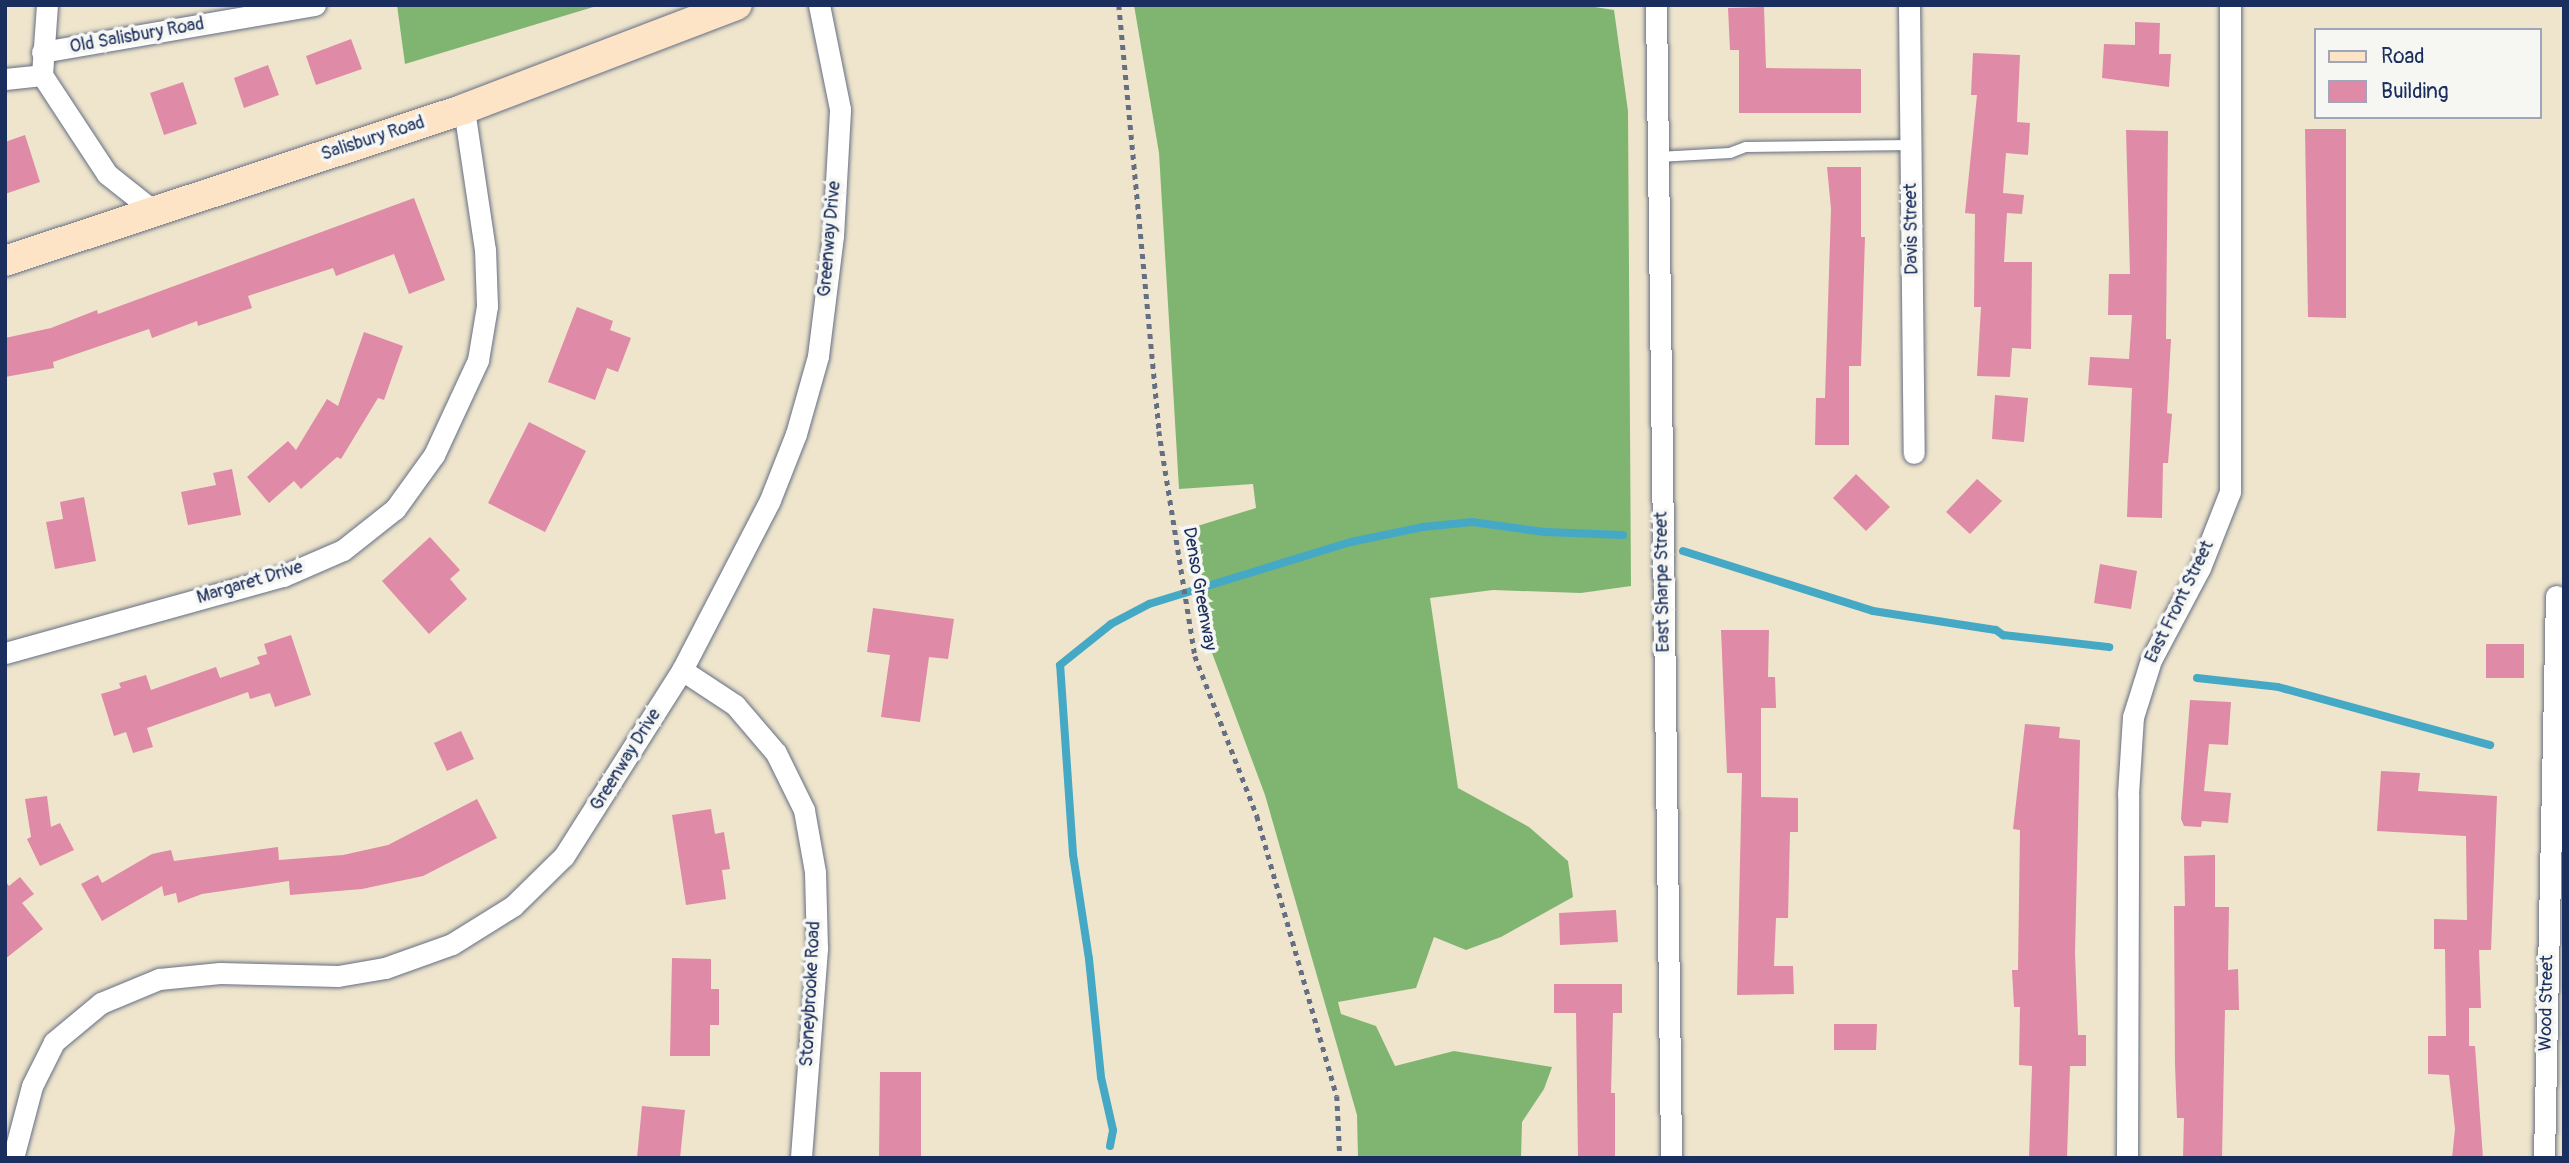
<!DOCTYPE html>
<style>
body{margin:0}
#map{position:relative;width:2569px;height:1163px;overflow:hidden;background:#efe5cc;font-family:Pangolin,sans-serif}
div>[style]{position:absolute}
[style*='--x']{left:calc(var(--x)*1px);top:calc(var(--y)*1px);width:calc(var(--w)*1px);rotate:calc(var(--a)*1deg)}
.forest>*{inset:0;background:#80b571}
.stream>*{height:8px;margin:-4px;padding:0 4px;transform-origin:4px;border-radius:4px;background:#45a9c5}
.building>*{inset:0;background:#df8aa6}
.path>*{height:4.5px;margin-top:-2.25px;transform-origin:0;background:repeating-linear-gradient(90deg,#656f84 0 5px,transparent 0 10px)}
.roads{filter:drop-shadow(0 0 2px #656f84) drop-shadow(0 0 2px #656f84)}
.lane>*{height:10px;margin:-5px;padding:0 5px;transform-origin:5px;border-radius:5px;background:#fff}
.street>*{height:21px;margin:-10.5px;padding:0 10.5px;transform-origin:10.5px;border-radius:10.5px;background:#fff}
.secondary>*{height:30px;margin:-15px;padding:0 15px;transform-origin:15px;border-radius:15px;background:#fee4c6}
span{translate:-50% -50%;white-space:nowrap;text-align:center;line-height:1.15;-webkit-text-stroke:7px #f6f6f2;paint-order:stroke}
.street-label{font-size:18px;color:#1b2f5e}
.frame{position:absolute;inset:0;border:7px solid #1b2f5e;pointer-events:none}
.legend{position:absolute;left:2314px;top:28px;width:228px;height:91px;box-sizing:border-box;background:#f6f6f2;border:2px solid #9ea6b7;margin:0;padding:9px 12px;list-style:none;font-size:21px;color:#1b2f5e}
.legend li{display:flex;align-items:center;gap:14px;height:35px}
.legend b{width:35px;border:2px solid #9ea6b7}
</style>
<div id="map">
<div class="forest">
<i style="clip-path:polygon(397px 5px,600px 5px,405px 64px)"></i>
<i style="clip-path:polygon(1134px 5px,1582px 5px,1614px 10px,1628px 111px,1631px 586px,1581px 593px,1493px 590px,1430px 598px,1458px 788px,1529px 827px,1568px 861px,1573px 897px,1501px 937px,1466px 950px,1434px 937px,1416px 988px,1338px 1002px,1341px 1014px,1376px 1026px,1395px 1066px,1454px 1051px,1552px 1067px,1544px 1089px,1522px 1122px,1521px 1158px,1358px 1158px,1357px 1115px,1265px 795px,1199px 618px,1194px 527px,1256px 508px,1253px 484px,1179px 489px,1159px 153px)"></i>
</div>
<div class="stream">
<i style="--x:1683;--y:551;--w:199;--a:17.5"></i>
<i style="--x:1873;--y:611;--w:124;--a:8.8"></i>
<i style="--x:1996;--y:630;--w:9;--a:36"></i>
<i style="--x:2003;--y:635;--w:107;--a:6.5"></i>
<i style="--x:2197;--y:678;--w:81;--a:6.3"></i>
<i style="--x:2278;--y:687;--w:220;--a:15.3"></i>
<i style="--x:1110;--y:1146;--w:16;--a:-79"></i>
<i style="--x:1113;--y:1130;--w:54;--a:-102.8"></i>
<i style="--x:1101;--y:1077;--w:119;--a:-95.8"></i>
<i style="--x:1089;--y:959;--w:106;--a:-98.7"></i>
<i style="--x:1073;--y:854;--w:189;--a:-93.9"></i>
<i style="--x:1060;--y:665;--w:65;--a:-38.8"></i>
<i style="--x:1111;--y:624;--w:43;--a:-27.8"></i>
<i style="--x:1149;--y:604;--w:211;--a:-17.1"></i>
<i style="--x:1351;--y:542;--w:74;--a:-11.8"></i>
<i style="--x:1423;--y:527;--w:49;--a:-5.8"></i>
<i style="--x:1472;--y:522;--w:73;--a:7.9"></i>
<i style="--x:1544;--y:532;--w:79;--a:2.2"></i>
</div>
<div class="building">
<i style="clip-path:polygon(1764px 7px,1766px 68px,1861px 69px,1861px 113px,1739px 113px,1739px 50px,1730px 50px,1728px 8px)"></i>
<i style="clip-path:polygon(2135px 22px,2160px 23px,2159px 54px,2171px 54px,2169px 87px,2102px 78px,2104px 44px,2135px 45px)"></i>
<i style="clip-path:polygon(351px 39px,362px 69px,316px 85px,306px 56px)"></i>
<i style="clip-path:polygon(1973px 53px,2020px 55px,2017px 122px,2030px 123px,2028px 155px,2006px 153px,2003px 193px,2024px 195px,2022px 214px,2007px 213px,2004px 262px,2032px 262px,2031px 349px,2012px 348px,2010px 377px,1977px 376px,1981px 307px,1974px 307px,1975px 214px,1965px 213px,1977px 95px,1971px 95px)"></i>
<i style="clip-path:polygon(268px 65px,279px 95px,244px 108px,234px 78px)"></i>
<i style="clip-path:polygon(183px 82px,197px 124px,164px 135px,150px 93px)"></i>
<i style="clip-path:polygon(2305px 129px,2346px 129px,2346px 318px,2308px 317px)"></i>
<i style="clip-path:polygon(2126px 130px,2168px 131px,2166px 339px,2171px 339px,2167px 413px,2172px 414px,2168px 463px,2163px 463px,2162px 518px,2127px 517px,2132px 388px,2088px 385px,2090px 357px,2129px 359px,2132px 315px,2108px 315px,2109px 274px,2130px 274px)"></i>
<i style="clip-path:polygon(25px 135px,40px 182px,5px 194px,5px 142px)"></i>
<i style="clip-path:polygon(1827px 167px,1861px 167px,1861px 237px,1865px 237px,1861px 366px,1849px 366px,1849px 445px,1815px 445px,1816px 398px,1825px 398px,1831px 209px)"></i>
<i style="clip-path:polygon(414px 198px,445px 280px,409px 294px,394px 254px,336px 276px,333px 268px,248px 296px,252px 308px,198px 326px,197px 321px,152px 338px,149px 329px,53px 362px,54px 368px,5px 377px,5px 338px,51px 328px,97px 310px,98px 314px)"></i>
<i style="clip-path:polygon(577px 307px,613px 321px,610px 330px,631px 338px,618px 372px,607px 368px,595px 400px,548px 382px)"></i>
<i style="clip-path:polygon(364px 332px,403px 346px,384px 400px,378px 398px,341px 459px,337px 457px,301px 489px,294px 481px,269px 503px,247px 477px,288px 441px,296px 450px,327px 399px,338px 406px)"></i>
<i style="clip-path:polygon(1995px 395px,2028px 398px,2024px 442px,1992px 439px)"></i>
<i style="clip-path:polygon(529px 422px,586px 451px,545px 532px,488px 503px)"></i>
<i style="clip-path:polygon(232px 469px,241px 515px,188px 525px,181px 492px,216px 485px,213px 473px)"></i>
<i style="clip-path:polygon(1856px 474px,1890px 507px,1866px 531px,1833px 498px)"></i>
<i style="clip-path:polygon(1977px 479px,2002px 501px,1970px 534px,1946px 512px)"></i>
<i style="clip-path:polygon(84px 497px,96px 561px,55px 569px,46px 522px,63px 519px,60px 502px)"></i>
<i style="clip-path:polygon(430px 537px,460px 570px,450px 579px,467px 599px,429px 634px,382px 581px)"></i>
<i style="clip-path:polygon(2100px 564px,2137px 571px,2131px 609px,2094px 603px)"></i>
<i style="clip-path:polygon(873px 608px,954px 619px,948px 659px,929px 657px,920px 722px,881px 717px,890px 655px,867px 652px)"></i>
<i style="clip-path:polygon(1721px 630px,1769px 630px,1768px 677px,1775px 677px,1776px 708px,1761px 708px,1761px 797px,1798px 798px,1798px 832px,1790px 832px,1788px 918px,1776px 918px,1774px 966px,1793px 966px,1794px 994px,1737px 995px,1742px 773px,1727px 773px)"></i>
<i style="clip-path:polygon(291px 635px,311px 695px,275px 707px,270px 693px,250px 699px,248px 692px,147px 728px,153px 747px,133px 753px,126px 732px,114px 736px,101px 694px,121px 688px,119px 683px,146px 675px,151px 690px,216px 667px,220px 678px,260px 664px,257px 657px,267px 654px,264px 644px)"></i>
<i style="clip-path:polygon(2486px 644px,2524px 644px,2524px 678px,2486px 678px)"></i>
<i style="clip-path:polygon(2190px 700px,2231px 702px,2228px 745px,2209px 744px,2204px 791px,2231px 793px,2228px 823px,2202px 821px,2201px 827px,2184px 826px,2181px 819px)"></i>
<i style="clip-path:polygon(2025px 724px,2060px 727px,2059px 738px,2080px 740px,2075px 953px,2078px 1035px,2086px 1035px,2086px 1066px,2070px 1066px,2067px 1158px,2029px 1158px,2032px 1066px,2019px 1065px,2020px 1007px,2014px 1007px,2012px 970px,2018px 970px,2020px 830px,2013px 829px)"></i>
<i style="clip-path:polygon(461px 731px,474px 759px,447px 771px,434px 743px)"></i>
<i style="clip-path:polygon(2381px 771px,2420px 773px,2418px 791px,2497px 796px,2491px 950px,2479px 950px,2481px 1008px,2469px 1008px,2469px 1046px,2475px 1046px,2483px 1158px,2452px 1158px,2455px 1129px,2449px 1075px,2428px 1074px,2428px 1036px,2446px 1036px,2445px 949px,2434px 949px,2434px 919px,2467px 920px,2466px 836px,2377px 831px)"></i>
<i style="clip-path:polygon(47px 796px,51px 827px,60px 823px,74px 850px,40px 866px,27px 839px,31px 837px,25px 799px)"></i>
<i style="clip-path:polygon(477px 799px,497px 838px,423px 876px,362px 889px,290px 895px,289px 881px,202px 894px,178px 903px,176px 893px,164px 896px,162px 886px,102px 921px,81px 884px,98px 875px,102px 883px,152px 854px,171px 850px,174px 861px,278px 847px,279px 860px,343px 855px,388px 845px)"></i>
<i style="clip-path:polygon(711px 809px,715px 834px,724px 832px,730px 869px,722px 870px,726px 899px,686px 905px,672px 815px)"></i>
<i style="clip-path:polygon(2215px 855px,2215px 907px,2229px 907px,2228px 970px,2238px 969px,2239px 1010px,2225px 1010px,2222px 1158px,2183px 1158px,2184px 1118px,2177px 1118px,2175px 1065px,2174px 906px,2185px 906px,2184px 856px)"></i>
<i style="clip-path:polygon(20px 877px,34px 894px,22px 903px,43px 929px,5px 959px,5px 881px,9px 886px)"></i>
<i style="clip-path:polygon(1616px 910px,1618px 942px,1560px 945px,1559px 913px)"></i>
<i style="clip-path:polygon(672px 958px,711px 959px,711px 989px,719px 989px,719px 1025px,710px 1025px,710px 1056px,670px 1056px)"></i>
<i style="clip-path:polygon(1554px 984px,1622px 984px,1622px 1013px,1613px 1013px,1611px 1093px,1615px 1093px,1615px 1158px,1578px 1158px,1576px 1013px,1554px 1013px)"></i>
<i style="clip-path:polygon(1834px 1024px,1877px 1024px,1876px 1050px,1834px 1050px)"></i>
<i style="clip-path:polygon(880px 1072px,921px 1072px,921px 1158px,879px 1158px)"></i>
<i style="clip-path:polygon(642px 1106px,685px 1110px,680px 1158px,637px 1158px)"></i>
</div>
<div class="path">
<i style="--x:1119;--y:5;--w:428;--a:84.6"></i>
<i style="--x:1159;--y:431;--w:228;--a:80.9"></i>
<i style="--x:1195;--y:656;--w:172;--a:68.8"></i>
<i style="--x:1257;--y:816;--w:291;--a:74.1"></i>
<i style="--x:1337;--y:1096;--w:62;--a:87.2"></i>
</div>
<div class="roads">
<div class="lane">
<i style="--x:1658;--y:157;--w:72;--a:-3.2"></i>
<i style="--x:1730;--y:153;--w:17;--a:-21"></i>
<i style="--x:1746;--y:147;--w:165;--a:-0.7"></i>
</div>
<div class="street">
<i style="--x:47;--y:5;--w:70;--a:94.1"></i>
<i style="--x:42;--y:75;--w:118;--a:56.7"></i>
<i style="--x:107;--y:174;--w:61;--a:38.4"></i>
<i style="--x:1656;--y:5;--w:1153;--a:89.25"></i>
<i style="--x:1909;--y:5;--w:448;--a:89.4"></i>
<i style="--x:42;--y:52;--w:277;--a:-9.8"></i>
<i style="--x:5;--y:79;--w:37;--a:-6"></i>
<i style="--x:5;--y:653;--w:288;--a:-15.5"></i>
<i style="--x:283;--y:576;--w:65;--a:-23.4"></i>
<i style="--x:343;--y:550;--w:66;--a:-38.3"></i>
<i style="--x:395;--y:509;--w:67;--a:-54.2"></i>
<i style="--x:434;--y:455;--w:105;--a:-65.1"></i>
<i style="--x:478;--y:360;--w:55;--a:-80.5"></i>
<i style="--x:487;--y:306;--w:56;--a:-92"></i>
<i style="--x:485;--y:250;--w:143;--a:-98.5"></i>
<i style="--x:682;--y:670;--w:64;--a:33.4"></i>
<i style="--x:735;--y:705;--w:63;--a:49.5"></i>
<i style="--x:776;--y:753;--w:64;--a:63.8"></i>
<i style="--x:804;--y:810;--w:63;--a:79.9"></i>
<i style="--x:815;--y:872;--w:77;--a:88.5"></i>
<i style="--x:817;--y:949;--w:210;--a:94.4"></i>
<i style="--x:13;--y:1158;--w:74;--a:-75.2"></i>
<i style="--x:32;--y:1086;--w:49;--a:-63.4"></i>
<i style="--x:54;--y:1042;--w:61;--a:-39.7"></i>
<i style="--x:101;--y:1003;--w:63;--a:-22.5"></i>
<i style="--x:159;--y:979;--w:61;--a:-5.6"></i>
<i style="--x:220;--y:973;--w:118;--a:1.5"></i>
<i style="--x:338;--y:976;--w:48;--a:-9.7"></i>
<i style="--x:385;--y:968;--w:71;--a:-19.7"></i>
<i style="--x:452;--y:944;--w:72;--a:-31.9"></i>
<i style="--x:513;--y:906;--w:71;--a:-44.4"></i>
<i style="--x:564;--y:856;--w:220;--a:-57.6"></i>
<i style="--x:682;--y:670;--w:191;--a:-62.6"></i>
<i style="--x:770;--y:500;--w:71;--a:-68.5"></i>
<i style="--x:796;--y:434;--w:81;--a:-74.2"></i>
<i style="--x:818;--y:356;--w:121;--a:-82.9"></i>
<i style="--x:833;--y:236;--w:127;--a:-86.8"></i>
<i style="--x:840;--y:109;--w:106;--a:-101.4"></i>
<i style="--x:2127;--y:1158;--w:364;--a:-89.8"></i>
<i style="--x:2128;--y:794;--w:77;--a:-86.3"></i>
<i style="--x:2133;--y:717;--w:60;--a:-72.5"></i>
<i style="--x:2151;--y:660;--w:104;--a:-62"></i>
<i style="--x:2200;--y:568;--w:82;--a:-68.5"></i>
<i style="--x:2230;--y:492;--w:487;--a:-90"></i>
<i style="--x:2544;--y:1158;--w:562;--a:-88.78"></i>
</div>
<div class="secondary">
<i style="--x:5;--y:261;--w:484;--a:-18.3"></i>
<i style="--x:464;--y:109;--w:292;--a:-20.9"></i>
</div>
</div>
<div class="street-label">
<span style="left:137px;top:36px;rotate:-10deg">Old Salisbury Road</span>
<span style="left:373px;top:139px;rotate:-18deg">Salisbury Road</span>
<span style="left:1912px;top:229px;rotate:-91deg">Davis Street</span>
<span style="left:830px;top:239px;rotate:-85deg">Greenway Drive</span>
<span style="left:1663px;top:582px;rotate:-91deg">East Sharpe Street</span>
<span style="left:250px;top:583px;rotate:-17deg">Margaret Drive</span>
<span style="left:1199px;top:589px;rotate:80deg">Denso Greenway</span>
<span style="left:2180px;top:602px;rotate:-64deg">East Front Street</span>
<span style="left:626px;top:760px;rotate:-58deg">Greenway Drive</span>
<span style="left:811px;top:994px;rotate:-87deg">Stoneybrooke Road</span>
<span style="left:2547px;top:1003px;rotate:-89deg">Wood Street</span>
</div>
<div class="frame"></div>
<ul class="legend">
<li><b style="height:9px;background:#fee4c6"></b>Road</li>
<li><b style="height:19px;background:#df8aa6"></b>Building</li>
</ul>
</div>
